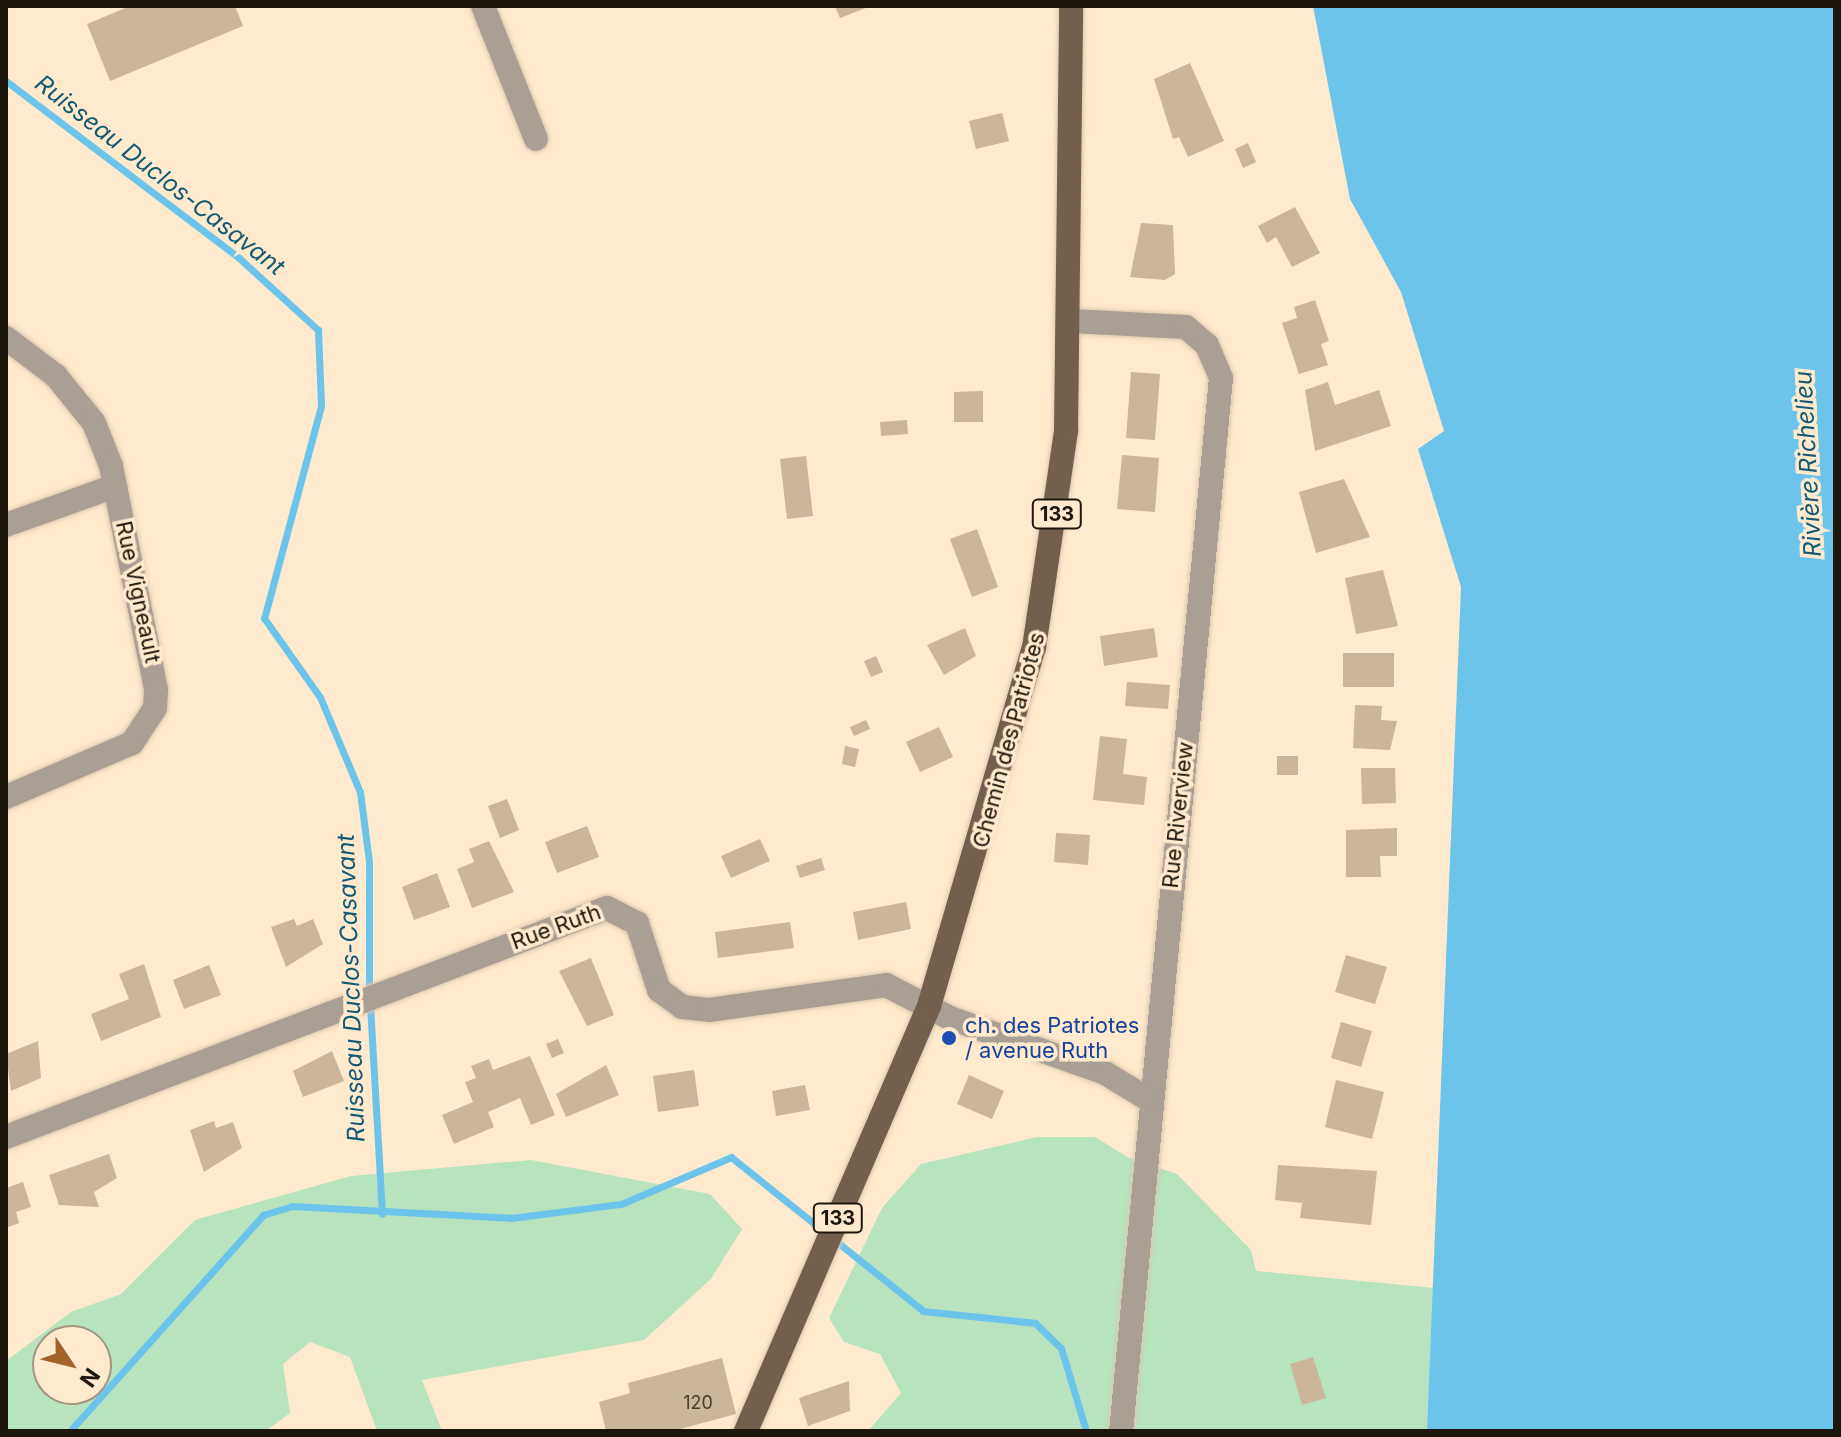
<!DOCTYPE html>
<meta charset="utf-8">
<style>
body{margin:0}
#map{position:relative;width:1841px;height:1437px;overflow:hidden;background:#ffeace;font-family:Inter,sans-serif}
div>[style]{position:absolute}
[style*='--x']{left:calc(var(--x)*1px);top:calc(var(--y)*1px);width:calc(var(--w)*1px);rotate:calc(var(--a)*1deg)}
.green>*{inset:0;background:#b7e3be}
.water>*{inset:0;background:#6cc4eb}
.stream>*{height:7px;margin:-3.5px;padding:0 3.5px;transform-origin:3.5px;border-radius:3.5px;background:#6cc4eb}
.building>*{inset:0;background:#cab69b}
.roads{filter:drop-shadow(0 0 2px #dbc8af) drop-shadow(0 0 2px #dbc8af)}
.minor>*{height:24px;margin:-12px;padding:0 12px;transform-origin:12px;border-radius:12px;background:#aa9f95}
.major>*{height:24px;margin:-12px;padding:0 12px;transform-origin:12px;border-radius:12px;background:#725f4d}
.dots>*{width:22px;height:22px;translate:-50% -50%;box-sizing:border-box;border:4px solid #ffeace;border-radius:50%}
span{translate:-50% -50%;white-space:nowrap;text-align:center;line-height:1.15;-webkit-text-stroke:7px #ffeace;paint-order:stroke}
.number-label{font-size:18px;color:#483e30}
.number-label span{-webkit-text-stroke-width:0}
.shield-label span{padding:2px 6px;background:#ffeace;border:2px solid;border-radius:6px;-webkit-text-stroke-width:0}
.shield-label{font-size:20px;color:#1d160c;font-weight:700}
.street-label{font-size:22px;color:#1d160c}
.transit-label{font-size:22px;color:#164399}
.left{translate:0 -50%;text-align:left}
.water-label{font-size:24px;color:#145a75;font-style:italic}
.frame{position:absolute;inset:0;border:8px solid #1d160c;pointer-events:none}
.north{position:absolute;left:32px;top:1325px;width:80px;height:80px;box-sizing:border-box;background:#ffeace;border:2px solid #a59580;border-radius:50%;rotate:125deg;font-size:22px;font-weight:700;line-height:32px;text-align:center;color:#1d160c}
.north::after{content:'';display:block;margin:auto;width:28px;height:36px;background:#a3642b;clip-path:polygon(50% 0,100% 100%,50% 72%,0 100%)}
</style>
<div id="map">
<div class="green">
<i style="clip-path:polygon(1037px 1137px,1095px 1137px,1129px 1158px,1177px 1174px,1251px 1250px,1256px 1271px,1434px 1288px,1427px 1431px,868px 1431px,901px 1393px,880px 1354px,844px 1342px,829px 1318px,882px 1208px,921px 1164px)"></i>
<i style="clip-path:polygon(evenodd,531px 1160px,710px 1194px,742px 1229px,711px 1279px,644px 1340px,422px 1380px,442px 1431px,377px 1431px,350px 1357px,310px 1342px,283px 1364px,290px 1413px,266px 1431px,6px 1431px,6px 1361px,71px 1312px,121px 1294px,195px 1220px,351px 1176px,531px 1160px,48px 1341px,96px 1341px,96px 1389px,48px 1389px,48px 1341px)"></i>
</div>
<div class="water">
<i style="clip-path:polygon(1313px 6px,1835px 6px,1835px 1431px,1427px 1431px,1461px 587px,1418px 449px,1444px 431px,1401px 292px,1350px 199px)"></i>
</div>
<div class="stream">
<i style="--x:6;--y:81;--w:293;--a:37.2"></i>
<i style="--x:239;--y:258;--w:107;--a:42.3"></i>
<i style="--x:318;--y:330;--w:76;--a:87.7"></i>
<i style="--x:321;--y:406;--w:220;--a:105"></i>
<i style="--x:264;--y:618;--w:97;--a:54.7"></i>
<i style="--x:320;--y:697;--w:103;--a:67.2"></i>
<i style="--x:360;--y:792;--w:70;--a:82.6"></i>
<i style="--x:369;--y:861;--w:131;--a:90"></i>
<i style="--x:370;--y:1005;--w:209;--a:86.7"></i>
<i style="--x:70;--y:1431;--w:290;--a:-48.2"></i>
<i style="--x:263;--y:1215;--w:30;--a:-17"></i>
<i style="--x:292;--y:1206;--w:219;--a:3.1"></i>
<i style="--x:511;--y:1218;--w:111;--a:-7.3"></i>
<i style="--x:621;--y:1204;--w:120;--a:-23.1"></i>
<i style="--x:731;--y:1157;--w:246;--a:38.7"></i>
<i style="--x:923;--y:1311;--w:113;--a:6.1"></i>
<i style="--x:1035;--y:1323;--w:36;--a:44"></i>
<i style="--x:1061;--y:1348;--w:87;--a:73.2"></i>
</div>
<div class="building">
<i style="clip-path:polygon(130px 6px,235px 6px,243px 26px,110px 81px,87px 24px)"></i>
<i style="clip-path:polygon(835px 6px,871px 6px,840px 18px)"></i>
<i style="clip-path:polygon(1190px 63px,1224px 141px,1188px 157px,1179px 137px,1173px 139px,1154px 79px)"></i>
<i style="clip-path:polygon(1002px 113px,1009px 141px,976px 149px,969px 121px)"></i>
<i style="clip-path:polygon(1248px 143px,1256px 162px,1243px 168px,1235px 149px)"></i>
<i style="clip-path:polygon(1295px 207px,1320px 253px,1292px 267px,1276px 237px,1267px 243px,1258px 226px)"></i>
<i style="clip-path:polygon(1141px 223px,1173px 225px,1175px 274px,1165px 280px,1130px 277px)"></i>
<i style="clip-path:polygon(1315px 300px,1329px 341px,1321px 344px,1328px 365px,1299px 374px,1282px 323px,1297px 318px,1294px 307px)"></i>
<i style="clip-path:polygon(1131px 372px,1160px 374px,1155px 440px,1126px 438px)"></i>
<i style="clip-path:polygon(1328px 382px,1335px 405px,1379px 390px,1391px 426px,1315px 451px,1305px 390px)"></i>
<i style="clip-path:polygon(983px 391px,983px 422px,954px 422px,954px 392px)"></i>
<i style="clip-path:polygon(907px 420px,908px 434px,881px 436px,880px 422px)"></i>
<i style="clip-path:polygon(1122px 455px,1159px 458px,1155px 512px,1117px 509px)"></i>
<i style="clip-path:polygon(806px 456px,813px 516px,787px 519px,780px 459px)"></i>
<i style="clip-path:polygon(1344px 479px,1370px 537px,1316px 553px,1299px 492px)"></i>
<i style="clip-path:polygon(977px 529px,998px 587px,972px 597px,950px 539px)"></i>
<i style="clip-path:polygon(1383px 570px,1398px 626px,1356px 634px,1345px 578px)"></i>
<i style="clip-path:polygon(965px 628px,976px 656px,944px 675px,927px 645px)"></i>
<i style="clip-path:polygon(1154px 628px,1158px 657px,1104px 666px,1100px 636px)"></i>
<i style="clip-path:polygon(1343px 653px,1394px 653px,1394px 687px,1343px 687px)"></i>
<i style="clip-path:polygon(876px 656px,883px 672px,871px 677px,864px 661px)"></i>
<i style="clip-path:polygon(1127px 682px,1170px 685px,1168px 709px,1125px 706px)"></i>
<i style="clip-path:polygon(1355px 705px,1382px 706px,1381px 720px,1397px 721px,1390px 750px,1353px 748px)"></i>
<i style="clip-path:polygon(866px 720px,870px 729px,854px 736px,850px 727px)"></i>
<i style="clip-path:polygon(939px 727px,953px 757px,920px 772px,906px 742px)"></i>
<i style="clip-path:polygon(1100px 736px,1127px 739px,1123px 774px,1147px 777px,1144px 805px,1093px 800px)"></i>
<i style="clip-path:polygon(845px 746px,859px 749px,855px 767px,842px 764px)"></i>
<i style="clip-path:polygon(1277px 756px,1298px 756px,1298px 775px,1277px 775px)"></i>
<i style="clip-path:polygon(1361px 768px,1395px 768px,1396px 803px,1362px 804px)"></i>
<i style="clip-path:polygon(507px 799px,519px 830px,500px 838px,488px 806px)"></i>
<i style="clip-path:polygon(587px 826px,599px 857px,557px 873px,545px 842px)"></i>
<i style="clip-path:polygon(1397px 828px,1397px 856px,1380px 856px,1381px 877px,1346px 877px,1346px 830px)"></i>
<i style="clip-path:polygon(1056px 833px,1090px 835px,1088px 865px,1054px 862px)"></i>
<i style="clip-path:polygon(760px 839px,770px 861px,731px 878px,721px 856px)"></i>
<i style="clip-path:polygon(489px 841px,514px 892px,472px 908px,457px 869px,474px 862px,469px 849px)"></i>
<i style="clip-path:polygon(821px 858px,825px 870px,800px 878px,796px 866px)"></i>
<i style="clip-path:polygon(437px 873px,450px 907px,414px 920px,402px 887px)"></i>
<i style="clip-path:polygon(906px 902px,911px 929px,858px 940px,853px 912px)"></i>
<i style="clip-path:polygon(294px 919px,297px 926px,313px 919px,323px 944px,286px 967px,271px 927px)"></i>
<i style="clip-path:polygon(790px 922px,794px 948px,718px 958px,715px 932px)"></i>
<i style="clip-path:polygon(1346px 955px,1387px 967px,1375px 1004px,1335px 992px)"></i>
<i style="clip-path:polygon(591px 958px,614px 1015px,587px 1026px,559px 971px)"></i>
<i style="clip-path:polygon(144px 964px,161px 1017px,101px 1041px,91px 1014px,129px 999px,119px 974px)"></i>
<i style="clip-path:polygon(209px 965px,221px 995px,184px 1009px,173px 980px)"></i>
<i style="clip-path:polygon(1341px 1022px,1372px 1031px,1361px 1067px,1331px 1058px)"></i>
<i style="clip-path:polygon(558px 1039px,564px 1053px,552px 1058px,546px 1044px)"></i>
<i style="clip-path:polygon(38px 1041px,41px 1078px,11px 1091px,6px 1054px)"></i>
<i style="clip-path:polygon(332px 1051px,344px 1081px,303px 1097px,293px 1071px)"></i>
<i style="clip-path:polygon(530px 1056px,555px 1115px,531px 1125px,520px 1098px,488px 1112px,494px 1127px,454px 1144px,442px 1115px,473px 1102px,465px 1082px,476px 1078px,471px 1066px,489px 1059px,493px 1070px)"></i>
<i style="clip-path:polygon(606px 1065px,619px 1095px,566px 1117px,556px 1094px)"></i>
<i style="clip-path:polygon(694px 1070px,699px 1106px,658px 1112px,653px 1076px)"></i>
<i style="clip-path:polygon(969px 1075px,1004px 1091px,992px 1119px,957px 1104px)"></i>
<i style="clip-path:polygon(1336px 1080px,1384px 1092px,1372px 1139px,1325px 1127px)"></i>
<i style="clip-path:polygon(805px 1085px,810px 1110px,776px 1116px,772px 1091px)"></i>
<i style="clip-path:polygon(214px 1121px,216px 1128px,233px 1122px,242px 1148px,204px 1172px,190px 1130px)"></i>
<i style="clip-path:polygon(109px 1154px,117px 1178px,94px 1192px,99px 1207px,59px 1205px,49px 1175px)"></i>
<i style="clip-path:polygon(1278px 1165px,1377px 1171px,1371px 1225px,1300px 1218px,1302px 1203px,1275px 1200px)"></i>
<i style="clip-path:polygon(23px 1182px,31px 1207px,16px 1212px,19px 1223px,6px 1228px,6px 1188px)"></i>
<i style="clip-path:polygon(1313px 1357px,1326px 1398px,1302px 1405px,1290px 1364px)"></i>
<i style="clip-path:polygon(722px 1358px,736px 1414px,673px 1431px,606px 1431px,599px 1402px,630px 1393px,628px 1383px)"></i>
<i style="clip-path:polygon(849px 1381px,850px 1411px,808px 1426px,799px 1398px)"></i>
</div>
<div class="roads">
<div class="minor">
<i style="--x:483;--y:6;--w:143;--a:68.3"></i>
<i style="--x:1071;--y:321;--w:115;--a:3"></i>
<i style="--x:1186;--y:327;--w:28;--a:41"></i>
<i style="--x:1207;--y:345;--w:36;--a:67"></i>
<i style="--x:1221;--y:378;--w:1058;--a:95.42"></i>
<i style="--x:6;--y:338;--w:63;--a:37.2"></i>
<i style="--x:56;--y:376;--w:60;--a:51"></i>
<i style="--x:94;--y:423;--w:46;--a:68.4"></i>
<i style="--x:111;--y:466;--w:228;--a:78.6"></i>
<i style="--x:156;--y:690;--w:18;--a:93"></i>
<i style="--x:155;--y:708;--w:42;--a:123.3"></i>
<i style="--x:132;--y:743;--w:137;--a:156.8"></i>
<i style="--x:6;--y:525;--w:116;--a:-19.7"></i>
<i style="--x:6;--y:1137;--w:643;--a:-20.86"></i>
<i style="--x:607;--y:908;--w:34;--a:27"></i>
<i style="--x:637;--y:923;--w:71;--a:71.8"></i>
<i style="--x:659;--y:990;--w:29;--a:36"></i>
<i style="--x:682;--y:1007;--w:27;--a:6"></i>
<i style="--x:709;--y:1010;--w:179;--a:-8"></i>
<i style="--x:886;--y:985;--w:72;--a:27.3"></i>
<i style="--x:950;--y:1018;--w:164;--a:19.5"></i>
<i style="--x:1105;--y:1073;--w:50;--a:31.2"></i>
</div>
<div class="major">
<i style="--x:746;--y:1431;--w:463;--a:-66.7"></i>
<i style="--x:929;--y:1006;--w:373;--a:-73.7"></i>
<i style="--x:1034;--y:648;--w:220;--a:-81.6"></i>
<i style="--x:1066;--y:430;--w:424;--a:-89.3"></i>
</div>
</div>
<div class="dots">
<i style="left:949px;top:1038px;background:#1a4fb4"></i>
</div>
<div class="number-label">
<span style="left:698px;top:1403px">120</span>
</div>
<div class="shield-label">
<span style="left:1057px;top:514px">133</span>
<span style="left:838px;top:1218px">133</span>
</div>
<div class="street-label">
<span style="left:138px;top:592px;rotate:78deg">Rue Vigneault</span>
<span style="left:1009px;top:740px;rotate:-75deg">Chemin des Patriotes</span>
<span style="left:1178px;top:815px;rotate:-84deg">Rue Riverview</span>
<span style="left:556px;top:927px;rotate:-20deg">Rue Ruth</span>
</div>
<div class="transit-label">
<span class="left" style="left:965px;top:1038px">ch. des Patriotes<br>/ avenue Ruth</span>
</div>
<div class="water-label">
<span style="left:160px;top:175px;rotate:38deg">Ruisseau Duclos-Casavant</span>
<span style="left:1808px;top:464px;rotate:-93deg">Rivière Richelieu</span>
<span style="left:351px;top:988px;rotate:-92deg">Ruisseau Duclos-Casavant</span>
</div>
<div class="frame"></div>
<div class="north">N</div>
</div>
